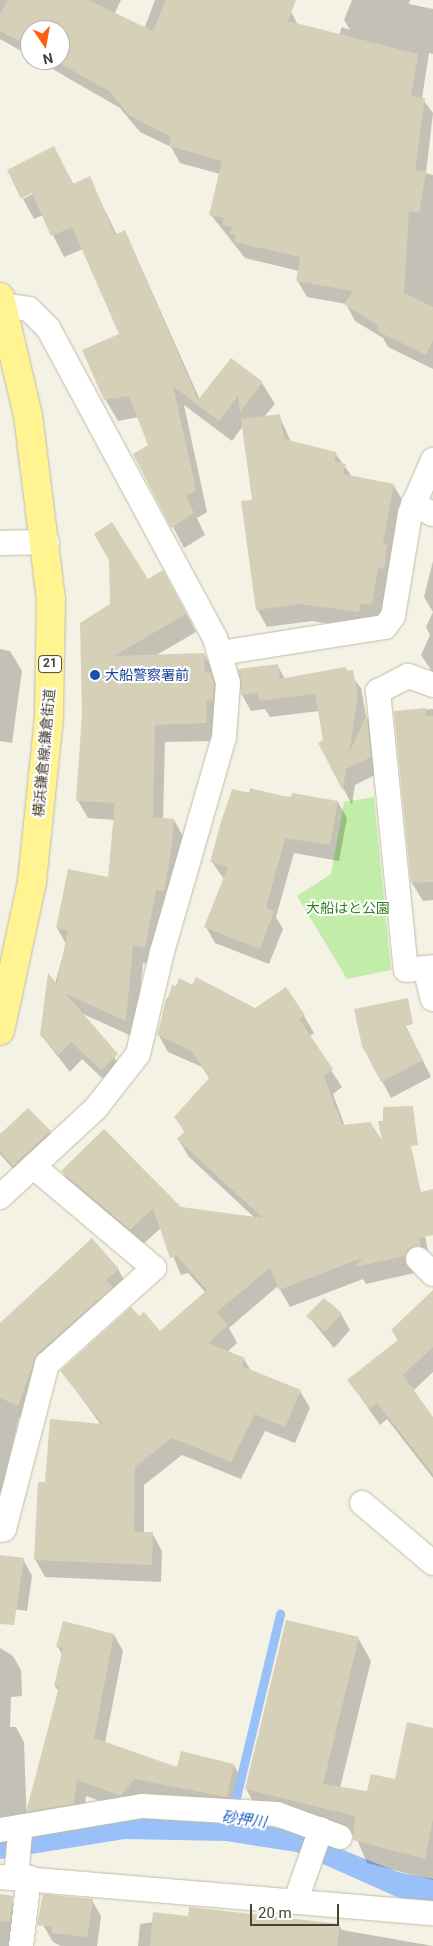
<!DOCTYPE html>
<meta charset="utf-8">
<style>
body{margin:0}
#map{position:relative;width:433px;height:1946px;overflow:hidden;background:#f4f2e4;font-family:Roboto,"Noto Sans JP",sans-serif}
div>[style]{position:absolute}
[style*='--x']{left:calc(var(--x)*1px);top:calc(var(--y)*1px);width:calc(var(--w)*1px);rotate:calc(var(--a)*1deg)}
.green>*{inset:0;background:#c1eda8}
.water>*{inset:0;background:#99c0f8}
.shadow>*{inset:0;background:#0003}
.stream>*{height:9px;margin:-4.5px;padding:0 4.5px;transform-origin:4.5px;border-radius:4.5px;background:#99c0f8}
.building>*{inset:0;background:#d7d0b8}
.roads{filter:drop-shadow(0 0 1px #c0bca5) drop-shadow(0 0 1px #c0bca5)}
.street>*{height:24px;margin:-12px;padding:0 12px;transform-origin:12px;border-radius:12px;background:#fff}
.primary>*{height:28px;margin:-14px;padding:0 14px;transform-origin:14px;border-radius:14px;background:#fff392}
.dots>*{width:14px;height:14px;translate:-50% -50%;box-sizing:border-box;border:2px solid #fff;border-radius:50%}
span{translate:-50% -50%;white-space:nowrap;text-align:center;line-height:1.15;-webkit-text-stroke:4px #fff;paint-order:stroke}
.shield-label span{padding:1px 4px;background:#fff;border:1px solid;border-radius:4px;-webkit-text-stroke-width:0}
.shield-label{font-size:12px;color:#474333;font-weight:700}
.transit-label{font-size:14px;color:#164399}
.left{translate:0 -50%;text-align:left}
.street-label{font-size:14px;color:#474333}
.park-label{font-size:14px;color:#337f20}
.water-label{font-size:15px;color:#2160be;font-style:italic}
.north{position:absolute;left:20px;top:20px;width:50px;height:50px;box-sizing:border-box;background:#fff;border:1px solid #b5b4ad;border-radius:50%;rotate:168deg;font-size:14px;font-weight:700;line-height:20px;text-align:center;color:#474333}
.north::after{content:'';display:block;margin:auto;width:18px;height:22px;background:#ff5e10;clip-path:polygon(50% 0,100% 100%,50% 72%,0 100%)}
.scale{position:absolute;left:250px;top:1904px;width:89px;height:22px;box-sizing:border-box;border:2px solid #474333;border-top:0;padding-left:6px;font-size:15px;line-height:18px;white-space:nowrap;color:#474333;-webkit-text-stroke:4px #fff;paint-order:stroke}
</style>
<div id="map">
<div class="green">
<i style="clip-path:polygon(374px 797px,391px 970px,347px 979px,297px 896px,331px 874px,344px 802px)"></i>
</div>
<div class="water">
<i style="clip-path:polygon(124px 1816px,233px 1818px,303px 1834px,398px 1872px,433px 1879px,433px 1903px,406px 1901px,296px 1852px,226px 1841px,125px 1839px,0 1859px,0 1839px)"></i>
</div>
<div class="shadow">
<i style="clip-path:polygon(0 0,121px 0,114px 15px,144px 29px,155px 0,262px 0,291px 12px,298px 25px,339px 35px,342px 27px,350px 30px,344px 20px,352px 0,410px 0,409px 4px,433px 9px,433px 54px,429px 53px,422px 98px,433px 113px,426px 173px,433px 175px,433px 369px,388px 347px,383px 338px,355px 321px,346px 304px,307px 297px,297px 280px,299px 271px,245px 258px,211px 215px,220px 174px,180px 163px,171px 147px,140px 132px,120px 108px,37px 60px,60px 60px,60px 30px,30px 30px,30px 56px,0 39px)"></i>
<i style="clip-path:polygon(54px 148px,74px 185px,89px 178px,117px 235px,125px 231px,200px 400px,231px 359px,262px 383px,275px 404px,264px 417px,279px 415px,291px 442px,335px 453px,353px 478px,394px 486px,404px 503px,382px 623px,369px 630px,312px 621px,267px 627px,257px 609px,254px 501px,243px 426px,232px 441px,184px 405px,207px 512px,197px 518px,205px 535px,184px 548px,135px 454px,150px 445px,139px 417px,118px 421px,105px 399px,120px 335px,83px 249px,64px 257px,43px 215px,34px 219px,23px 199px,38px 191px)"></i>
<i style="clip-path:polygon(433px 561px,433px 673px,421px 655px,430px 635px,426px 627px,433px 612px,424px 597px)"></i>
<i style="clip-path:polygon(148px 580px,173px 589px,196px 632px,155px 656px,204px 654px,214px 672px,220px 692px,216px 741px,165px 742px,163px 819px,174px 820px,184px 838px,155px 965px,143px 963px,136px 1038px,81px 1013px,123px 1069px,102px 1078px,82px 1059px,70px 1072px,41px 1035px,66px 944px,57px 928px,109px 878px,115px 820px,88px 818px,78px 801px,83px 713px)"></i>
<i style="clip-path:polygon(0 649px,10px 651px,22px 671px,12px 743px,0 741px)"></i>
<i style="clip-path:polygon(277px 665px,285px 679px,345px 668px,361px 688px,366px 716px,375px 733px,379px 773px,355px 785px,352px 805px,320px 744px,325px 741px,319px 711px,270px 717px,265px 709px,251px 711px,242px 695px)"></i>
<i style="clip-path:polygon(433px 709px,433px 900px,423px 901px,412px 883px,395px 712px)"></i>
<i style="clip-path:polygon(233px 791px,338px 802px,347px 818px,339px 861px,294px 853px,276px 917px,283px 929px,269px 964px,215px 943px,206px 927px,224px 879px,212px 862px)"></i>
<i style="clip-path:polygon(180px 980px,255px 1010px,304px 1016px,314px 1033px,309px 1037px,342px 1087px,333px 1094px,344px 1124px,340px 1126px,418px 1197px,430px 1263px,418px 1266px,414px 1273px,366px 1284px,363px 1279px,290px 1307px,278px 1286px,229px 1328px,237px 1343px,227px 1352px,244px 1359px,251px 1371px,300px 1391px,310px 1408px,295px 1443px,265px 1431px,241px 1479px,182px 1455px,144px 1485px,144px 1533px,152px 1533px,162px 1551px,161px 1582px,45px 1577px,35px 1559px,46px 1483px,101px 1425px,62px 1371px,139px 1318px,160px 1333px,206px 1293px,188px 1273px,181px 1275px,161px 1228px,141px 1246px,73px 1189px,63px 1172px,180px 1208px,256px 1219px,189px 1157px,178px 1139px,185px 1133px,176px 1117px,210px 1079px,202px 1067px,168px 1052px,158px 1034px,166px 1000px)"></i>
<i style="clip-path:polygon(402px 1018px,431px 1077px,391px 1098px,363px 1046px)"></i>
<i style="clip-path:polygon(50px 1132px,57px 1145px,21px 1178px,0 1154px,0 1136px)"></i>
<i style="clip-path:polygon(118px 1269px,127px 1285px,46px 1370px,27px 1421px,19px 1417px,3px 1486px,0 1532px,0 1342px)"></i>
<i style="clip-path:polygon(433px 1308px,433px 1372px,413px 1391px,433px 1418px,433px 1478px,387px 1419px,380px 1425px,349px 1381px,399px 1342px,392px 1330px)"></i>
<i style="clip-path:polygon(341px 1314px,350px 1330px,334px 1348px,308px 1316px)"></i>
<i style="clip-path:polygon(0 1556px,23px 1559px,32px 1576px,27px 1611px,0 1607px)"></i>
<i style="clip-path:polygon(114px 1635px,123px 1651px,105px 1743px,178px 1769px,234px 1765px,243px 1782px,236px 1813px,130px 1811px,86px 1796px,83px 1820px,36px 1827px,27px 1812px,59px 1692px,55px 1686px,62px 1655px,58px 1647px)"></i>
<i style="clip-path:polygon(358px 1638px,371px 1661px,340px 1788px,368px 1792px,396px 1781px,433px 1729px,433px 1880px,367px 1863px,355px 1835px,259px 1811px,246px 1789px)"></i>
<i style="clip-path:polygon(0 1648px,13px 1656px,21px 1670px,22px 1696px,11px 1697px,10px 1727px,16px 1727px,24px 1742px,27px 1826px,0 1827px)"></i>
<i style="clip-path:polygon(0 1896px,9px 1897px,18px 1913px,14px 1946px,0 1946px)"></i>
<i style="clip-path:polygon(92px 1900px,101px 1916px,97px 1946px,61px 1946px,53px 1942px,43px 1925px)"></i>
<i style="clip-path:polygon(189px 1917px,339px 1925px,342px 1930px,433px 1946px,138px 1946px,140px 1924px)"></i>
</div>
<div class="stream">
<i style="--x:233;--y:1810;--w:202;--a:-76.5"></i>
</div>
<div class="building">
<i style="clip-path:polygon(8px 0,88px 0,153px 31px,166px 0,296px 0,288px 21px,418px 54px,411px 96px,425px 98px,415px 170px,426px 172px,419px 213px,409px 211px,404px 293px,433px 307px,433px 340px,426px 355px,377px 331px,379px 326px,344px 304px,353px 291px,296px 281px,300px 257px,234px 242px,236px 235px,230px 234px,232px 227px,222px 225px,224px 218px,209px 215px,222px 161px,169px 146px,171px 137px,129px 115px,109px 91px,54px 60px,60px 60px,60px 30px,30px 30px,30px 47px,0 31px,0 14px)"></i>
<i style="clip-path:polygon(54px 146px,73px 184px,90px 176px,115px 235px,125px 230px,198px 400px,231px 358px,263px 382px,240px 412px,238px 396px,219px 421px,173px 386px,196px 490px,186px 496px,194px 513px,171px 528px,133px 454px,148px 445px,129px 396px,104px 400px,82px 350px,119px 334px,72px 227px,51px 236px,32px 193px,21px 199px,7px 170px)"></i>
<i style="clip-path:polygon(280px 414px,284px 439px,336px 452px,334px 461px,346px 464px,343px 474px,394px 484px,383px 543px,387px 544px,384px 569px,378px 568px,372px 605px,360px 604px,359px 612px,301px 604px,256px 610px,241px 501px,252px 500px,241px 419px)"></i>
<i style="clip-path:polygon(112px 522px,148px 579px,163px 570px,186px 614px,114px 656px,204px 653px,205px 673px,211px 672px,214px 684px,213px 699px,206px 700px,207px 723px,155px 725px,153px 817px,174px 819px,171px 852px,164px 891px,156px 890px,145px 948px,133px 945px,126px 1021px,66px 994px,118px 1054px,101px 1070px,71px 1042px,59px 1055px,40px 1035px,48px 973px,57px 984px,68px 930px,56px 928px,68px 869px,108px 877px,115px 803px,76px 801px,82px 713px,80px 623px,110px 604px,109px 560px,94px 534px)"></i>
<i style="clip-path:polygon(278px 664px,280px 679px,345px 667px,346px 671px,353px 670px,358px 696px,349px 753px,367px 715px,371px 757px,346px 769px,343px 791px,318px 743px,323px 740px,315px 694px,259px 701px,258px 693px,241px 695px,238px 669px)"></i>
<i style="clip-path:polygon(426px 708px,426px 716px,433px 716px,433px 882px,411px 883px,394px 711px)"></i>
<i style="clip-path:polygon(250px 788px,291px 798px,292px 793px,338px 801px,330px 845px,285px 838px,266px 908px,274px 911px,260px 949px,204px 927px,228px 867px,210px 862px,221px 822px,232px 789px,249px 793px)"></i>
<i style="clip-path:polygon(196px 977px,255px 1008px,286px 987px,305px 1015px,299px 1019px,333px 1069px,324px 1076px,335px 1106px,331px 1108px,336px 1108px,342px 1125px,370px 1122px,382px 1140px,378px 1121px,383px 1121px,383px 1107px,413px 1106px,418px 1145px,411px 1146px,421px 1192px,433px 1189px,433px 1235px,419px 1238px,421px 1246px,409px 1249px,405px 1256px,355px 1267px,364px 1257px,279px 1290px,270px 1268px,217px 1312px,228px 1325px,208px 1343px,245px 1358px,242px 1366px,301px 1390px,285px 1427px,255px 1414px,231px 1462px,172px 1438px,135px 1467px,134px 1532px,153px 1532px,152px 1565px,34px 1560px,38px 1482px,45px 1482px,50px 1419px,103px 1424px,60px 1371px,131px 1307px,139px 1316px,144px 1312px,160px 1331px,207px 1290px,177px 1256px,170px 1258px,153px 1208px,130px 1230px,61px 1171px,104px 1129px,181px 1207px,263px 1218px,177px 1139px,185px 1131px,174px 1117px,210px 1077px,190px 1050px,157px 1035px,172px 985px,177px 986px,179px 978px,192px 985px)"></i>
<i style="clip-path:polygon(408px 998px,413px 1024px,405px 1026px,423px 1060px,381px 1082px,362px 1046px,354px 1009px)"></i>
<i style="clip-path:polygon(28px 1108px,51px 1131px,13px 1166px,0 1151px,0 1134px)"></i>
<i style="clip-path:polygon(92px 1238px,119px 1269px,106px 1280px,113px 1287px,37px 1354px,18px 1406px,0 1398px,0 1323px)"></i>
<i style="clip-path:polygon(433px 1290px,433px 1347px,403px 1375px,433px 1417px,433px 1474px,377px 1403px,370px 1409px,347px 1380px,399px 1339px,391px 1330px)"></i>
<i style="clip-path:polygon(324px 1298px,342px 1313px,325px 1332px,306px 1316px)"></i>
<i style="clip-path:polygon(0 1555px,24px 1558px,14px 1625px,0 1624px)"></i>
<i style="clip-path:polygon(286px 1620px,359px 1637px,323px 1784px,367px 1791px,371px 1774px,395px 1779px,407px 1722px,433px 1728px,433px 1819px,425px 1859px,353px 1840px,355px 1816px,245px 1789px)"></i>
<i style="clip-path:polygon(63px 1621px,114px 1634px,94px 1738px,177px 1767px,181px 1751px,234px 1764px,227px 1797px,134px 1779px,121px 1796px,77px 1780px,74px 1804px,26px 1812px,59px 1687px,54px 1686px,63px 1648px,56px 1647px)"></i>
<i style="clip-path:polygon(0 1894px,13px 1896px,10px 1922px,0 1921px)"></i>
<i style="clip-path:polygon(43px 1894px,93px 1899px,87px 1937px,52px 1933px,52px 1927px,37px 1925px)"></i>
<i style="clip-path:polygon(189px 1907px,340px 1924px,337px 1946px,150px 1946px,153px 1912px,188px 1916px)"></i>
</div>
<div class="roads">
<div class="street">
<i style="--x:413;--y:504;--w:22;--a:27"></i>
<i style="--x:0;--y:543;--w:47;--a:-1.2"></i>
<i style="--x:220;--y:653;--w:167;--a:-9"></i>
<i style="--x:385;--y:627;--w:14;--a:-54"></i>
<i style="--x:393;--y:616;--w:104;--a:-80.6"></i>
<i style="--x:410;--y:513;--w:58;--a:-66.5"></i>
<i style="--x:433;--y:685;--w:27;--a:-160"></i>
<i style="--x:408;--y:676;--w:34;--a:153"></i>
<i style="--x:378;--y:691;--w:280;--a:84.3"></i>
<i style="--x:406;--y:970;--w:27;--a:-6"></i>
<i style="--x:425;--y:968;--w:32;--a:76"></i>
<i style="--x:0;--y:1197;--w:131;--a:-42.8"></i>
<i style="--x:96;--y:1108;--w:68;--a:-52.1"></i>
<i style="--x:138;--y:1054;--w:105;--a:-76.8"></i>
<i style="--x:162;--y:952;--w:224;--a:-73.9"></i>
<i style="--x:224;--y:737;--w:54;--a:-85.8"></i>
<i style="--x:228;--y:683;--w:47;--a:-106.1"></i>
<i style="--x:215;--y:638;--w:352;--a:-118.3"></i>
<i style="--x:48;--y:328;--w:27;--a:-135"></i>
<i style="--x:29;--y:309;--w:27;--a:-172"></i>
<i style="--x:418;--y:1259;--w:21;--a:45"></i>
<i style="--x:362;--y:1503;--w:93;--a:40.2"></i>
<i style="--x:0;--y:1530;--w:4;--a:-14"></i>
<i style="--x:4;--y:1529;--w:171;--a:-75.4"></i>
<i style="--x:47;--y:1364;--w:144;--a:-41.9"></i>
<i style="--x:154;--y:1268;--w:158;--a:-139.9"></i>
<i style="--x:15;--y:1829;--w:6;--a:39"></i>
<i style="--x:20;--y:1833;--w:44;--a:95.2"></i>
<i style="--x:0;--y:1830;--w:144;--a:-9.6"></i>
<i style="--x:142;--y:1806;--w:135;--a:3.4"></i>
<i style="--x:277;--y:1814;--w:67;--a:20.1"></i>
<i style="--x:0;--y:1877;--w:434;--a:4.8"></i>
<i style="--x:296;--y:1900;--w:75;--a:-70.6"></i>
<i style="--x:21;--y:1946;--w:69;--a:-83.4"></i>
</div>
<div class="primary">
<i style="--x:0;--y:297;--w:121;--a:76.7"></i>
<i style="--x:28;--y:415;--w:185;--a:82.9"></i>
<i style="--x:51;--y:599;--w:118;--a:91"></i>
<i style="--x:49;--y:717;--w:166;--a:95.9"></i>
<i style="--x:32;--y:882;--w:152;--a:102.1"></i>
</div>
</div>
<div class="dots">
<i style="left:95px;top:675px;background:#1a4fb4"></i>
</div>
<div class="shield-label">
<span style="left:50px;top:664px">21</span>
</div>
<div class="transit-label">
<span class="left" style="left:105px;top:675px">大船警察署前</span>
</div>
<div class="street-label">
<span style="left:44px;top:753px;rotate:-85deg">横浜鎌倉線;鎌倉街道</span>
</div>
<div class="park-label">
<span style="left:348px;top:908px">大船はと公園</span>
</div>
<div class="water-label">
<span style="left:244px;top:1820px;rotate:8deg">砂押川</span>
</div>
<div class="north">N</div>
<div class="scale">20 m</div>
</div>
